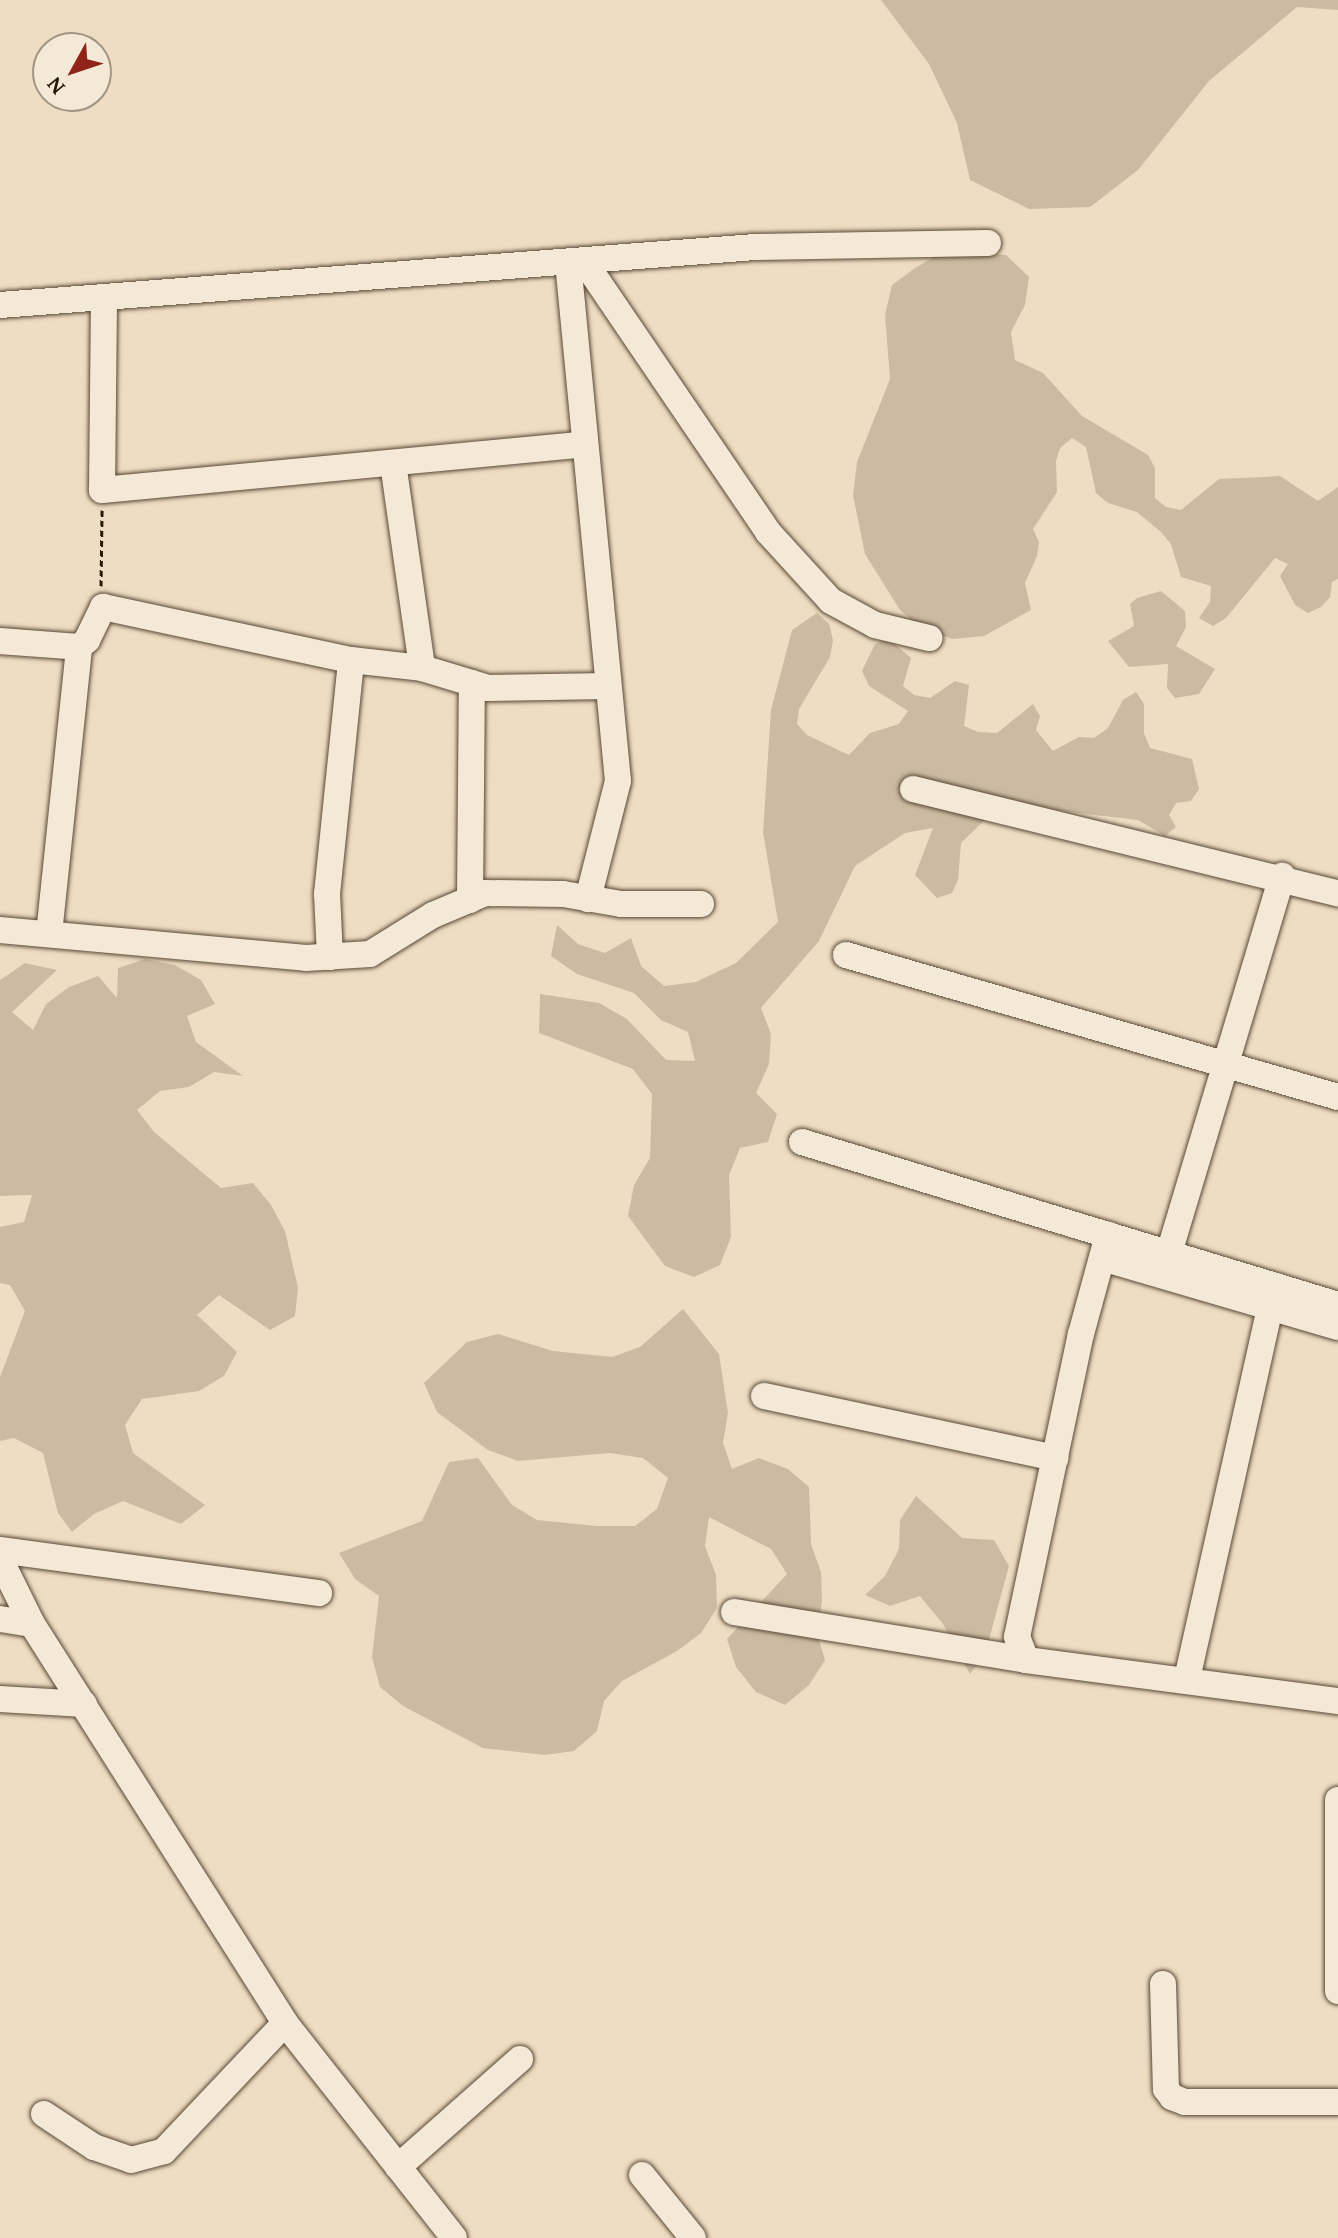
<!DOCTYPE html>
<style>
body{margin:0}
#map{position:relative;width:1338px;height:2238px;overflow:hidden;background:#eeddc2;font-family:"Gentium Book Plus",serif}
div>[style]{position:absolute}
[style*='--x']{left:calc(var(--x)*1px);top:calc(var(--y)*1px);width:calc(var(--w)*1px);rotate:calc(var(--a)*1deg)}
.green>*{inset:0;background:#ccbba2}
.path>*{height:3px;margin-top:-1.5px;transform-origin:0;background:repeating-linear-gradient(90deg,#261706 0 6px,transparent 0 10px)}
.roads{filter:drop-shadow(0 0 2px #584835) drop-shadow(0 0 2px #584835)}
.minor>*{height:26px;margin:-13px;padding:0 13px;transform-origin:13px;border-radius:13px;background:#f4e9d7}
span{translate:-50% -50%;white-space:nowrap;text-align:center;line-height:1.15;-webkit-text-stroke:6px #f4e9d7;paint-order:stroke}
.north{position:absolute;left:32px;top:32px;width:80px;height:80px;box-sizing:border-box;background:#f4e9d7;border:2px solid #a29583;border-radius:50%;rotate:230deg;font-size:22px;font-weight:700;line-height:32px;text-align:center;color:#261706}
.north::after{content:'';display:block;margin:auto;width:28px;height:36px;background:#8f2418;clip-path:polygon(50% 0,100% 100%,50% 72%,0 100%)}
</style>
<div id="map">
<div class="green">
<i style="clip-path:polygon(881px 0,1338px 0,1338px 10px,1297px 7px,1209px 81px,1138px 170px,1090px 207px,1029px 209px,970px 180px,957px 123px,929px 64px)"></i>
<i style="clip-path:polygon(974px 252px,1006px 255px,1029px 277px,1025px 305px,1011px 332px,1015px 360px,1043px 373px,1082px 416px,1148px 455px,1155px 468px,1155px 498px,1166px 507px,1181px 510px,1219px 479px,1280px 476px,1318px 501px,1338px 487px,1338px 579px,1332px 582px,1330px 597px,1321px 607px,1308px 613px,1295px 605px,1280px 576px,1288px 564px,1275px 558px,1226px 618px,1213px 626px,1199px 618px,1210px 602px,1211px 586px,1181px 577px,1171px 544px,1161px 532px,1137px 512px,1108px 503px,1096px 493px,1086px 447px,1072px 438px,1060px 448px,1056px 461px,1057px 492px,1033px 529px,1039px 542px,1037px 556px,1025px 583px,1031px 610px,984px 636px,953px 639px,922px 629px,900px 610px,865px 554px,853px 495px,857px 462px,890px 379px,885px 315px,892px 285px,915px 268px,941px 253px)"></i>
<i style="clip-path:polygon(1161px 591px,1185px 611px,1186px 627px,1176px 646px,1215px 669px,1199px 694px,1175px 698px,1167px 688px,1168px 664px,1129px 667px,1108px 641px,1134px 626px,1130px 604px,1137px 598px)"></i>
<i style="clip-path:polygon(817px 613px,829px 624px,833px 640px,830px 657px,799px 709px,797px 724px,807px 735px,849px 755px,870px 733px,899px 724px,908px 711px,869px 686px,862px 671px,875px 644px,889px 639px,911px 658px,903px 686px,914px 695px,930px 698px,955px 681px,969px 685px,964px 726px,978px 732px,997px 733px,1033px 704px,1040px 716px,1036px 730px,1053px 751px,1079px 737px,1094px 738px,1108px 728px,1123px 700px,1136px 692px,1144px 704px,1144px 733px,1150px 748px,1192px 759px,1199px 789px,1191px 801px,1176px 803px,1169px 815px,1176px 827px,1165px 836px,1138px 820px,1001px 804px,961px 843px,958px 880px,952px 893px,937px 898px,915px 875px,933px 828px,905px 833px,855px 866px,819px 941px,761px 1008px,771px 1034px,769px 1064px,756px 1093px,777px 1114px,768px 1142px,740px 1148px,729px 1175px,731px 1237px,720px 1265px,694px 1277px,665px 1266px,628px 1216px,634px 1185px,650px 1158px,652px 1094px,633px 1069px,539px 1033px,540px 994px,599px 1003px,627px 1019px,666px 1060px,695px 1061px,688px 1032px,661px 1020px,634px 993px,577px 974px,551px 956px,557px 925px,578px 944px,605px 953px,631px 938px,641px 966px,664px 986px,696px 982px,736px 963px,778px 922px,763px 832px,771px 710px,792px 630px)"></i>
<i style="clip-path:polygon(145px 959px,175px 965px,201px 980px,215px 1004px,187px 1016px,196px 1042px,243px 1076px,214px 1072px,189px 1087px,160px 1091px,137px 1110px,154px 1132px,221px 1188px,253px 1183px,271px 1205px,285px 1231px,298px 1288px,295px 1316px,270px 1330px,219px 1295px,197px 1315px,237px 1352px,224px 1376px,199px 1391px,142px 1399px,125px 1425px,133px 1453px,205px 1505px,181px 1524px,123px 1501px,94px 1514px,72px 1532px,58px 1513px,43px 1453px,14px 1438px,0 1441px,0 1377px,25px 1311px,10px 1285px,0 1283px,0 1227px,24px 1222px,32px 1195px,0 1196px,0 980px,25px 963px,57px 970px,12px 1012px,33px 1030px,46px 1004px,69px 987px,98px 976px,117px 998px,118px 968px)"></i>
<i style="clip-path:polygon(683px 1309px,719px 1354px,728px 1413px,723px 1443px,732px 1469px,759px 1458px,788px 1469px,809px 1487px,811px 1544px,821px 1572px,822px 1601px,817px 1633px,825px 1660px,809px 1685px,785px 1705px,756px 1692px,736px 1667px,727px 1639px,787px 1574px,771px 1549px,709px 1517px,705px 1546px,716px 1575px,717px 1608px,701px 1633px,677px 1651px,622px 1681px,604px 1701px,597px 1731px,574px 1751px,544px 1755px,483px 1748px,403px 1706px,380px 1687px,372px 1657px,379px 1596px,355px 1579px,339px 1553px,422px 1521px,449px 1462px,478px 1458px,512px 1505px,537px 1520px,597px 1526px,635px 1526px,657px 1509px,668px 1478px,643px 1458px,610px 1453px,518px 1461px,488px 1450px,437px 1412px,424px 1383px,467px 1342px,498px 1334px,553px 1351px,612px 1357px,640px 1347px)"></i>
<i style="clip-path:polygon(916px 1496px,962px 1538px,994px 1540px,1009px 1566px,985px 1654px,970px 1674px,943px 1624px,920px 1596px,890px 1606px,865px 1595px,885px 1576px,899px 1549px,900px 1520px)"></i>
</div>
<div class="path">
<i style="--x:101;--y:586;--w:76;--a:-89.2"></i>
</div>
<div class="roads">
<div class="minor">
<i style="--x:584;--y:261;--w:328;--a:55.8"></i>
<i style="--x:768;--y:532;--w:93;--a:47.6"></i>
<i style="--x:831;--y:601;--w:50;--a:28.6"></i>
<i style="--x:875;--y:625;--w:56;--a:13.5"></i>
<i style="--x:568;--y:262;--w:521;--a:84.5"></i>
<i style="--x:618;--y:781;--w:122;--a:104.3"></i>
<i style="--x:104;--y:300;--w:190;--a:90.6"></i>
<i style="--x:102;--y:490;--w:482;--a:-5.4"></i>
<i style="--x:0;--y:305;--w:758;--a:-4.39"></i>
<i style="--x:756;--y:247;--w:232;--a:-1"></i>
<i style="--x:393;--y:463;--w:207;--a:81.9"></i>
<i style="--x:0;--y:641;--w:79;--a:4.3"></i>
<i style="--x:913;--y:789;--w:438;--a:13.8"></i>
<i style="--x:470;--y:900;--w:217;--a:-89.5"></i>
<i style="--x:0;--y:930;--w:307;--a:5.2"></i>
<i style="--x:306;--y:958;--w:64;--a:-3.6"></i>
<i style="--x:370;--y:954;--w:74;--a:-31.8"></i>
<i style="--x:433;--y:915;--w:56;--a:-22.9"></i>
<i style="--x:485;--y:893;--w:78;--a:0.7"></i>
<i style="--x:563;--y:894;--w:59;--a:9.8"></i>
<i style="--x:621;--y:904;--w:80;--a:0"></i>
<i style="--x:49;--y:934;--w:289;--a:-84"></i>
<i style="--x:79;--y:647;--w:11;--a:-41"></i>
<i style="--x:87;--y:640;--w:37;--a:-64"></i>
<i style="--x:103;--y:607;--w:254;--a:12.1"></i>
<i style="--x:351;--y:660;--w:71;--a:6.4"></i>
<i style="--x:422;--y:668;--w:69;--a:16.9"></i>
<i style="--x:488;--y:688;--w:120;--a:-1"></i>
<i style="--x:846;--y:955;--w:512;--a:16.1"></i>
<i style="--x:330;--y:957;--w:63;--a:-92.7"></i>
<i style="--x:327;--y:894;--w:235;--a:-84.1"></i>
<i style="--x:802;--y:1142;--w:560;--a:16.91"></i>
<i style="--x:1169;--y:1253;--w:394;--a:-73.3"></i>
<i style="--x:1102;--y:1258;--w:246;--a:16.3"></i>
<i style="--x:764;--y:1396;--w:298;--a:12"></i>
<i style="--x:0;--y:1550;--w:322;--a:7.7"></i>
<i style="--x:0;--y:1559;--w:72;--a:63.8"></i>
<i style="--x:32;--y:1624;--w:472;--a:57.6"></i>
<i style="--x:285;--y:2023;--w:273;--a:51.8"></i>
<i style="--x:734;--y:1612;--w:296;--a:9.3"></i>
<i style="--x:1026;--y:1660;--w:315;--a:7.5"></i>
<i style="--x:0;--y:1619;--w:32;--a:9"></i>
<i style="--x:1026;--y:1660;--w:25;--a:-111"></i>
<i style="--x:1017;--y:1637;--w:310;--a:-78.1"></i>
<i style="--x:1081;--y:1334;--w:103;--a:-74.7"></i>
<i style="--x:1187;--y:1679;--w:403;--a:-77.4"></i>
<i style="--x:0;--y:1699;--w:84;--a:3.4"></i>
<i style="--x:1338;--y:1800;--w:191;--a:90"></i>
<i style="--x:1163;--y:1984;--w:105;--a:88.4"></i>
<i style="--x:1166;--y:2089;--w:10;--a:53"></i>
<i style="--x:1172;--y:2097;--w:14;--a:21"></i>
<i style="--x:1185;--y:2102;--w:153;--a:0"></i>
<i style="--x:44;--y:2114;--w:60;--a:33.4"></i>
<i style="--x:94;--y:2147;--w:39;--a:19"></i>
<i style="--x:131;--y:2160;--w:34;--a:-15"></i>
<i style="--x:164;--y:2151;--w:176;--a:-46.6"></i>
<i style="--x:398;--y:2167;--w:163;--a:-41.5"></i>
<i style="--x:642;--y:2175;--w:81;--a:51"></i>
</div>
</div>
<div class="north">N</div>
</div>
